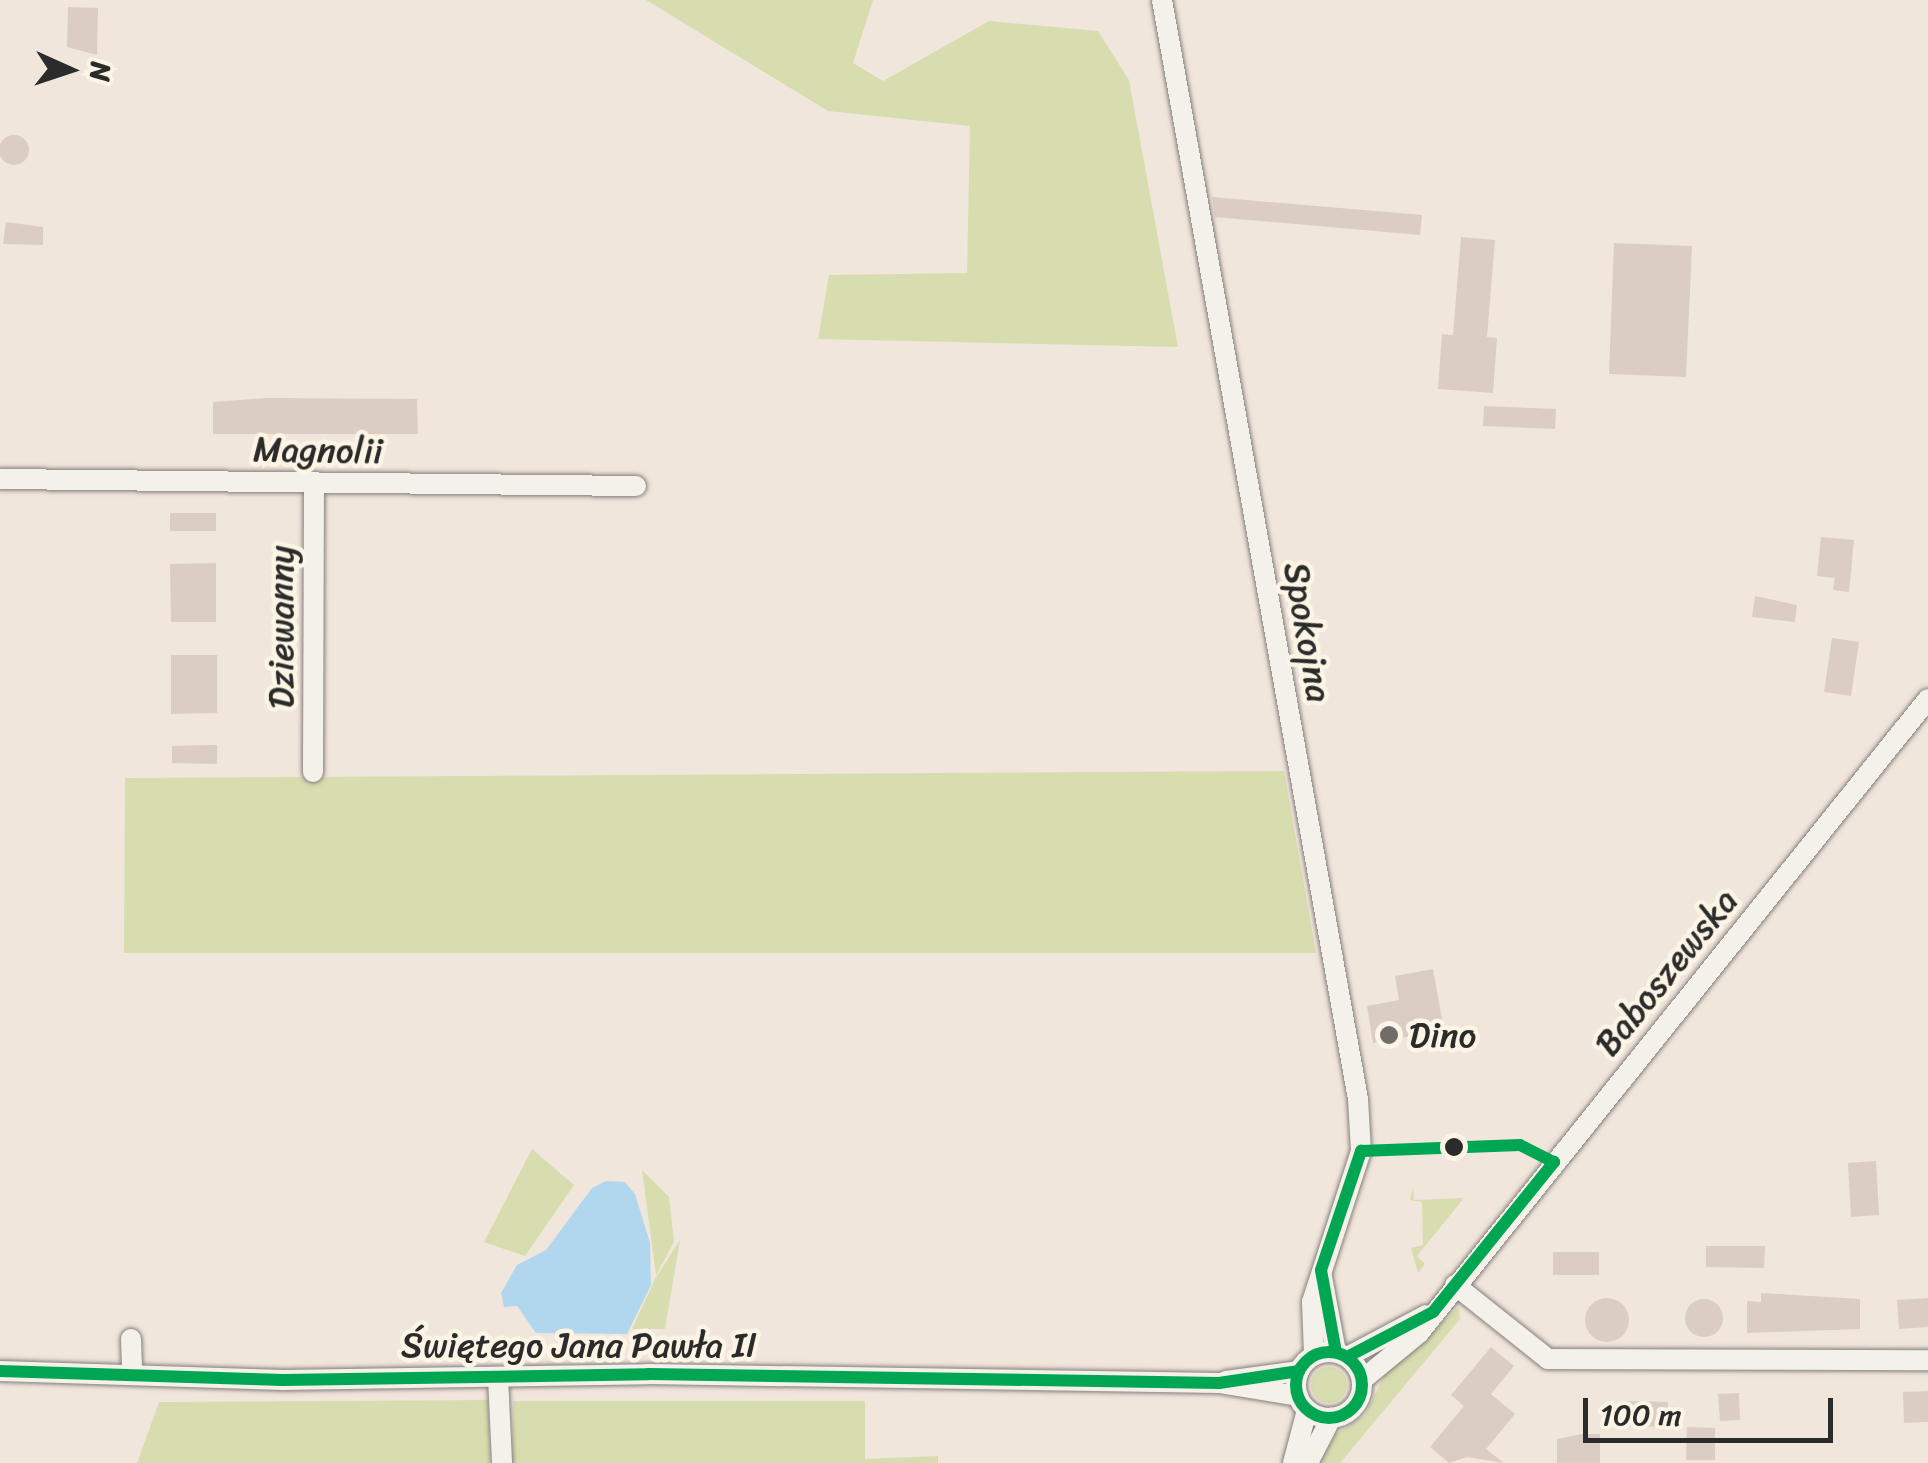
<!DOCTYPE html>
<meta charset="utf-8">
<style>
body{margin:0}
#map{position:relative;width:1928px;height:1463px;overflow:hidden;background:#f1e6dc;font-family:Sriracha,sans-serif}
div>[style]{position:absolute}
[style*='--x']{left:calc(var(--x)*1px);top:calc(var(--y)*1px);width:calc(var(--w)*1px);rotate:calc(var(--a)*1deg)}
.green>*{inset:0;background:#d8ddaf}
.round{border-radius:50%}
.water>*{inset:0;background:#b1d7ee}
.building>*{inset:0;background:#dccdc4}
.roads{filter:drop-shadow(0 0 2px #847f7b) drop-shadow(0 0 2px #847f7b)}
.minor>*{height:20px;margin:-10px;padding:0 10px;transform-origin:10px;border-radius:10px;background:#f4f0ea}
.minor>.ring{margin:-10px;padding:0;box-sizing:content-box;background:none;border:20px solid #f4f0ea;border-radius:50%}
.bus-1>*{height:12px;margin:-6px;padding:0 6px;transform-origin:6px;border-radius:6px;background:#00a651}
.bus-1>.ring{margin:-6px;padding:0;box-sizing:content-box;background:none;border:12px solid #00a651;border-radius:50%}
.dots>*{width:28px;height:28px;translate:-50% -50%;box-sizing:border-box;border:5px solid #fcf5e5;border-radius:50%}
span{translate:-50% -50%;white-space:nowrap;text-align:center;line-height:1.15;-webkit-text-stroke:9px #fcf5e5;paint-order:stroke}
.street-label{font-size:35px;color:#2b2b2b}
.poi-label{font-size:35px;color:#2b2b2b}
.left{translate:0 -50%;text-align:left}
.north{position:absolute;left:20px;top:20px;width:100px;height:100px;-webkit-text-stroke:8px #fcf5e5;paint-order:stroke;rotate:93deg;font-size:28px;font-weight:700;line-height:40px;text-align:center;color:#2b2b2b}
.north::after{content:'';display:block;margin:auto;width:35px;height:45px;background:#2b2b2b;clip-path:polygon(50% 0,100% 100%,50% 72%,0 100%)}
.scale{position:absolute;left:1583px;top:1398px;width:250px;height:45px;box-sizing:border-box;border:5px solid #2b2b2b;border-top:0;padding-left:12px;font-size:30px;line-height:35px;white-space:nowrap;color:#2b2b2b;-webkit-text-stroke:8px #fcf5e5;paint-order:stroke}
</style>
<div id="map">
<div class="green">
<i style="clip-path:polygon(646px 0,873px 0,853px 63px,883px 81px,989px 21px,1098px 31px,1129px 80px,1178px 347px,818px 339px,829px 275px,967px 273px,970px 126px,828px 111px)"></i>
<i style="clip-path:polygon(1284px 771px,1316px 953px,124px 953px,125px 778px)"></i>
<i style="clip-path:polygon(532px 1149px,574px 1185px,525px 1256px,484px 1242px)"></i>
<i style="clip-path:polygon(642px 1170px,669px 1197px,674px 1242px,656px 1275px)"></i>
<i style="clip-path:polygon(1413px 1188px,1414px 1200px,1464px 1198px,1417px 1256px,1425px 1264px,1418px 1273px,1411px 1248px,1423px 1245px,1422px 1202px,1410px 1200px)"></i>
<i style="clip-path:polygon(680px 1240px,665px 1329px,632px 1329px,655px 1279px)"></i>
<i style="clip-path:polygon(1459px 1307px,1460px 1319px,1340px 1463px,1319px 1463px,1336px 1434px,1365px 1415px,1384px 1376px)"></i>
<i class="round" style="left:1311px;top:1367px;width:36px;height:36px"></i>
<i style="clip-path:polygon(488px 1400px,490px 1463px,137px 1463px,159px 1402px)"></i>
<i style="clip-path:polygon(513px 1401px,865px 1401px,865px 1459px,938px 1456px,938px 1463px,512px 1463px)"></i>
</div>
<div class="water">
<i style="clip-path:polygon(606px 1181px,625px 1182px,635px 1194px,650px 1243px,651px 1285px,627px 1334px,536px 1333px,517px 1306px,504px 1307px,501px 1293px,517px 1265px,546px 1250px,592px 1188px)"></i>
</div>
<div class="building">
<i style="clip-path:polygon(68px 7px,98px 8px,97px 55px,67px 47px)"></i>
<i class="round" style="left:-1px;top:135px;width:30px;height:30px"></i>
<i style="clip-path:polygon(1212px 197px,1422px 215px,1420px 235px,1215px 217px)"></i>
<i style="clip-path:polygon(6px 222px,43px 227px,43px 245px,3px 244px)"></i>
<i style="clip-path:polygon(1461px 237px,1495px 240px,1487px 337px,1497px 338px,1493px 393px,1438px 389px,1442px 334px,1453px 335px)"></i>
<i style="clip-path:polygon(1614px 243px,1692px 246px,1686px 377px,1609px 374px)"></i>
<i style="clip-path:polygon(268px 398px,417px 399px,418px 434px,213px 434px,213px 402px)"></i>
<i style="clip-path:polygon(1484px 406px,1556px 409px,1555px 429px,1483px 426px)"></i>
<i style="clip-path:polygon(170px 513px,216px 513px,216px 531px,170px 531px)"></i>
<i style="clip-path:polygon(1821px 537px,1854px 540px,1849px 592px,1833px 590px,1835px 578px,1817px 576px)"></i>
<i style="clip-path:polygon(216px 563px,216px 622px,171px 622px,170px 564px)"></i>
<i style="clip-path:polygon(1755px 596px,1797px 605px,1795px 622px,1752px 617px)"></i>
<i style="clip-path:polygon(1832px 638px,1859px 642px,1851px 696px,1824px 692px)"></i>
<i style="clip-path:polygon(171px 655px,217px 655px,217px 713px,171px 714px)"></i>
<i style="clip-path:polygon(206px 745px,217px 745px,217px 764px,172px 763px,172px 746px)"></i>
<i style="clip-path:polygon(1433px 969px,1444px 1030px,1373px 1043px,1367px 1006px,1399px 1000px,1395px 976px)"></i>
<i style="clip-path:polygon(1876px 1161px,1879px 1215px,1851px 1217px,1848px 1163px)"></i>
<i style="clip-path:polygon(1706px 1246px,1765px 1246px,1764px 1268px,1706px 1267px)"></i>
<i style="clip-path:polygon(1553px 1252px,1599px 1252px,1599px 1275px,1553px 1275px)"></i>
<i style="clip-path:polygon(1761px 1293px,1860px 1299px,1860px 1329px,1747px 1333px,1747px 1301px,1761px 1302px)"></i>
<i style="clip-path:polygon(1928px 1298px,1928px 1327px,1899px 1329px,1897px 1300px)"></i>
<i class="round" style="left:1585px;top:1298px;width:44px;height:44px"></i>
<i class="round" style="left:1685px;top:1299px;width:38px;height:38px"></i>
<i style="clip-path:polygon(1491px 1347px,1514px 1366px,1491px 1394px,1515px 1414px,1486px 1449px,1504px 1463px,1467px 1457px,1449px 1463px,1430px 1447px,1464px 1406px,1451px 1395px)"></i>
<i style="clip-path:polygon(1928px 1391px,1928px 1422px,1904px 1423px,1903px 1392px)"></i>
<i style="clip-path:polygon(1739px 1393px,1740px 1420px,1720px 1421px,1718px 1394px)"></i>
<i style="clip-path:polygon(1627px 1401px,1668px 1402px,1667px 1427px,1626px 1426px)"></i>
<i style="clip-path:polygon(1687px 1427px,1715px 1428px,1715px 1460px,1686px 1460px)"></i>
<i style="clip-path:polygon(1582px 1434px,1600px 1434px,1600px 1463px,1557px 1463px,1557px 1439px)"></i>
</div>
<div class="roads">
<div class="minor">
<i style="--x:1162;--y:0;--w:1116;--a:79.89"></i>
<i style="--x:1358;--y:1099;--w:52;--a:86.7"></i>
<i style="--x:1361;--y:1151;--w:159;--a:108"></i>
<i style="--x:1312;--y:1302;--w:53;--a:87.8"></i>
<i style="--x:0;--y:479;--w:636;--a:0.63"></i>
<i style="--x:313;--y:772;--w:290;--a:-89.8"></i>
<i style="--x:1322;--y:1277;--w:76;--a:79.4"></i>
<i style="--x:1455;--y:1285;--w:119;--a:38.5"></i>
<i style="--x:1548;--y:1359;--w:380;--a:0.2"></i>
<i style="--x:131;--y:1339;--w:36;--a:88"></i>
<i class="ring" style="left:1296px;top:1352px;width:46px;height:46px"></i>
<i style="--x:1347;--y:1357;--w:89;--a:-28"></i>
<i style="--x:0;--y:1371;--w:283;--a:1.8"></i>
<i style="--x:283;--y:1380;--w:365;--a:-0.9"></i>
<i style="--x:648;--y:1374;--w:571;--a:0.9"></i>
<i style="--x:1219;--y:1383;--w:80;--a:9.3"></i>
<i style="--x:498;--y:1377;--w:86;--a:87.3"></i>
<i style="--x:1362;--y:1380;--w:74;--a:-39.5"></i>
<i style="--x:1419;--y:1333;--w:813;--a:-51.24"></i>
<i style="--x:1226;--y:1381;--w:74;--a:-7.8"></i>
<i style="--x:1293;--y:1463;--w:55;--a:-75.2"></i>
<i style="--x:1308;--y:1463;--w:51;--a:-62.9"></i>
</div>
</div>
<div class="bus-1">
<i style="--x:1361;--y:1151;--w:159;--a:-2.2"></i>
<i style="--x:1520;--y:1145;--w:38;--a:27"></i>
<i class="ring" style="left:1296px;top:1352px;width:54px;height:54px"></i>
<i style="--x:1336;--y:1352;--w:83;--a:-100.4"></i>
<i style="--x:1321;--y:1270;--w:126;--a:-71.4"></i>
<i style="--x:1347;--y:1357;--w:97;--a:-27.6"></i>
<i style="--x:1433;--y:1312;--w:193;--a:-51.1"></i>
<i style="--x:0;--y:1371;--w:283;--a:1.8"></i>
<i style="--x:283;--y:1380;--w:365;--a:-0.9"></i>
<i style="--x:648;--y:1374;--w:571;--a:0.9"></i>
<i style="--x:1219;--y:1383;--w:81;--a:-8.5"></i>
</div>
<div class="dots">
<i style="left:1389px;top:1035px;background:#706c69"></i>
<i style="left:1454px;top:1147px;background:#2b2b2b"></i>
</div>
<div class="street-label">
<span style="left:318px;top:450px;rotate:1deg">Magnolii</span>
<span style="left:281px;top:627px;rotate:-90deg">Dziewanny</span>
<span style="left:1308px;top:632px;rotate:80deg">Spokojna</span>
<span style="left:1666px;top:972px;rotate:-51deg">Baboszewska</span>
<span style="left:579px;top:1345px">Świętego Jana Pawła II</span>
</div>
<div class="poi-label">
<span class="left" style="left:1409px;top:1035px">Dino</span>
</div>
<div class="north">N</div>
<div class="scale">100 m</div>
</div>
